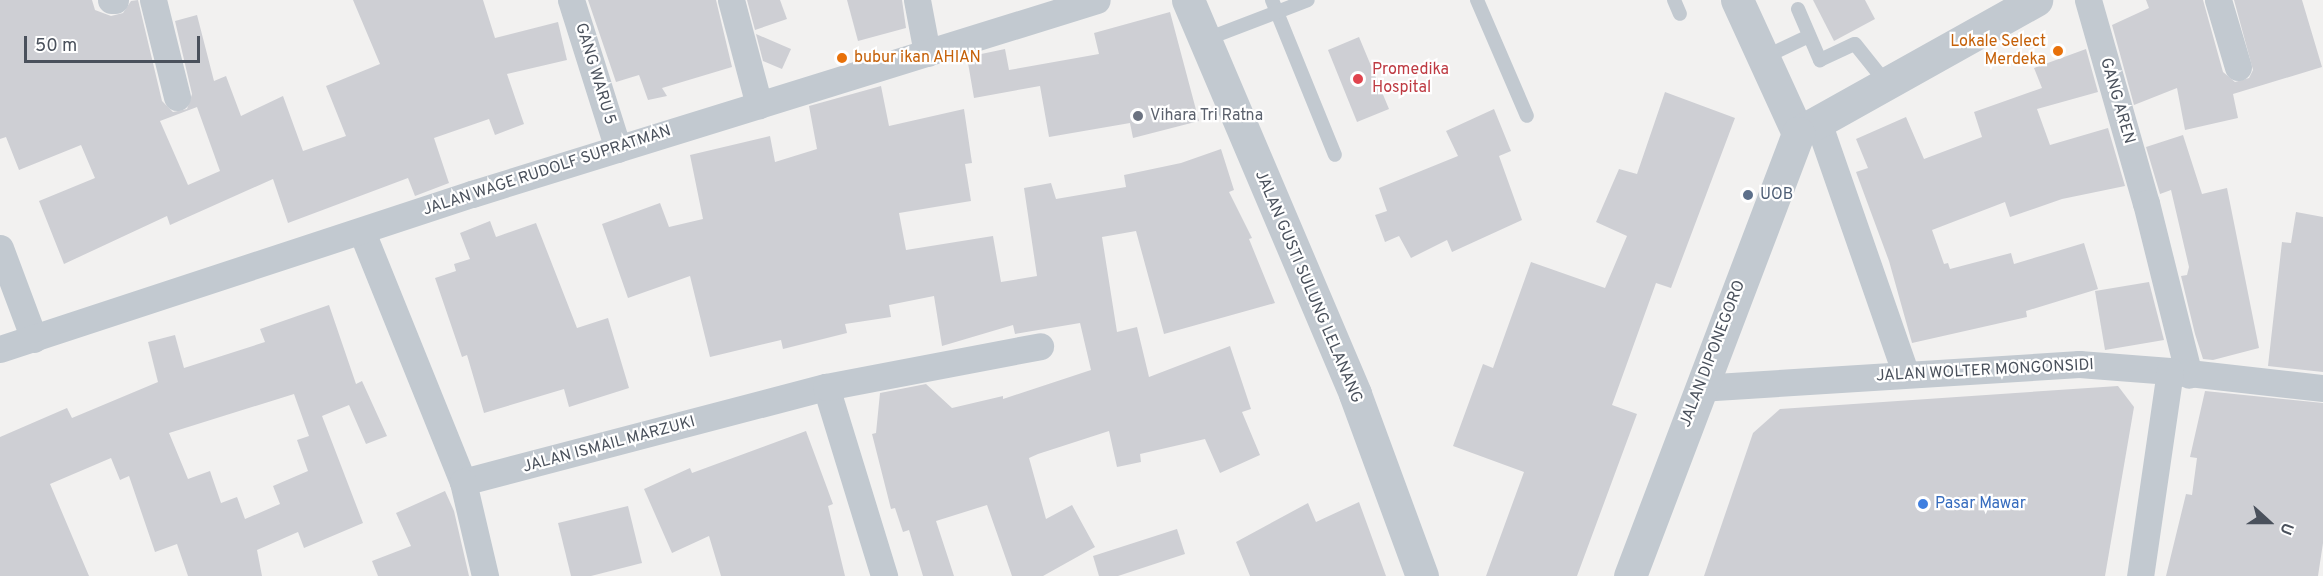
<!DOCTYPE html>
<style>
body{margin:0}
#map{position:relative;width:2323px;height:576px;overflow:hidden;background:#f2f1f0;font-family:Overpass,sans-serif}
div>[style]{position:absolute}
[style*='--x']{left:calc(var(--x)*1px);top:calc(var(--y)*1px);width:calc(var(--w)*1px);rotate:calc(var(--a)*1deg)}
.building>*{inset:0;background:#cecfd4}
.service>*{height:14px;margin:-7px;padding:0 7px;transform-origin:7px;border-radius:7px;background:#c2c9d0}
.minor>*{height:27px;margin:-13.5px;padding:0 13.5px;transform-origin:13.5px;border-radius:13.5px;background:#c2c9d0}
.tertiary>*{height:33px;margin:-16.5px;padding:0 16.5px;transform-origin:16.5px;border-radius:16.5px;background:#c2c9d0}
.dots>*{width:16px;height:16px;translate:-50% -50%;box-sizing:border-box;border:3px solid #fff;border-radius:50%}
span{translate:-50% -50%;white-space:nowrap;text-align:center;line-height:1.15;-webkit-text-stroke:4.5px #fff;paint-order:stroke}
.food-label{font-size:16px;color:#c56008}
.right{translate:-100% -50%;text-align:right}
.left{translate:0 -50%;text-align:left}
.health-label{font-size:16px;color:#be3a42}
.street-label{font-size:16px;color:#4a515c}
.worship-label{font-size:16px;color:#5b616d}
.service-label{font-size:16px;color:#4e5e75}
.shop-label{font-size:16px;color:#366cbe}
.north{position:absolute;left:2239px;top:492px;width:60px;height:60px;-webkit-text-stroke:4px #fff;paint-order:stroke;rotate:111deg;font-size:16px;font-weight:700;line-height:24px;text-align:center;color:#4a515c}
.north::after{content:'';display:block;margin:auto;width:21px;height:27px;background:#4a515c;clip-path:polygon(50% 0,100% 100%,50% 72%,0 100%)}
.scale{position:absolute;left:24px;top:36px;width:176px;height:27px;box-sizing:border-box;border:3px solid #4a515c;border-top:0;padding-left:8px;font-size:18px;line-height:21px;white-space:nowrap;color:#4a515c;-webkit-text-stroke:4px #fff;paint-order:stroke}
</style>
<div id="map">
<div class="building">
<i style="clip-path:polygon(evenodd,0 0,92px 0,95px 10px,111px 16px,123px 13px,131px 1px,138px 0,162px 101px,173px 112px,187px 109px,192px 94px,175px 21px,197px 15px,214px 81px,226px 76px,241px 116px,283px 96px,303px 151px,346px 136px,326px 86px,380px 64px,353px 0,483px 0,495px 38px,558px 22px,567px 60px,507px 74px,524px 124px,495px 135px,489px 119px,434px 138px,449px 183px,415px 196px,408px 178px,288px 223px,273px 179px,170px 225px,167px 216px,64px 264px,39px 201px,95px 178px,81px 145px,19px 170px,6px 137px,0 139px,0 0,197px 107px,220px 171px,188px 185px,160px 121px,197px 107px)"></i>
<i style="clip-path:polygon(588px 0,716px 0,732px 67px,662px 88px,667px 96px,648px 100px,639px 75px,616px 82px)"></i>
<i style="clip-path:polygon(747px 0,780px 0,787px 19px,755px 30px)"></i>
<i style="clip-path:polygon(847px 0,902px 0,906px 28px,858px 41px)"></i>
<i style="clip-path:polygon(1813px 0,1865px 0,1875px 19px,1834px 41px)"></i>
<i style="clip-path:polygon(2146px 0,2203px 0,2223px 72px,2235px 82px,2249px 78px,2253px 70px,2234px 0,2302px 0,2322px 67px,2233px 94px,2238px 118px,2185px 130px,2177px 88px,2134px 105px,2112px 25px,2149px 8px)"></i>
<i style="clip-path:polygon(1170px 12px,1199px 121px,1133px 138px,1130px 123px,1049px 137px,1040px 86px,974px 98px,967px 57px,1005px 49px,1009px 70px,1099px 54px,1094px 33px)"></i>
<i style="clip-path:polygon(756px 34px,791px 49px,782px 69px,763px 61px)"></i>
<i style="clip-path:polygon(1359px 37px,1389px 109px,1357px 122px,1328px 50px)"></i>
<i style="clip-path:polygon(2086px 49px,2098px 92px,2037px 109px,2050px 145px,2108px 128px,2125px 186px,2062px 199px,2010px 217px,2005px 202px,1932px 230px,1944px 264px,1948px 263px,1950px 269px,2011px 253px,2014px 264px,2084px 243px,2098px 289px,2026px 311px,2027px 317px,1912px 343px,1889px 261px,1856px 172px,1868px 168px,1856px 139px,1906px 117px,1924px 159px,1982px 137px,1974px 112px,2042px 88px,2034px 68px)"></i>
<i style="clip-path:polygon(881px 86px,889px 126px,964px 109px,972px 163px,965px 164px,971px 201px,899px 213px,906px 250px,993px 236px,1001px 282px,1037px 276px,1024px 188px,1051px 183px,1056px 199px,1126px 187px,1124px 175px,1181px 163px,1221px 149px,1234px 190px,1229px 192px,1252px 238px,1249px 239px,1275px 303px,1164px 334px,1136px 231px,1102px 237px,1117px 332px,1137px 327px,1149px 377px,1230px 346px,1251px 409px,1242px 412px,1260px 455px,1220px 473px,1205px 439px,1140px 454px,1141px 462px,1117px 467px,1109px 431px,1038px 454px,1029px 458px,1046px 519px,1072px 505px,1095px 547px,1043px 576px,1012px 576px,987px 505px,936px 521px,954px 576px,923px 576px,909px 530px,903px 532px,895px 508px,891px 509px,872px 434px,876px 433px,880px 393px,926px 384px,952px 408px,1003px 396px,1003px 399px,1091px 370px,1080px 323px,1015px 334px,1013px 325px,942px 346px,934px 296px,889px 305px,891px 317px,845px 324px,847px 333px,783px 349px,781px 340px,710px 357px,690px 276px,628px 298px,602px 224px,660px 203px,669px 227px,703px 219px,690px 155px,770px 136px,775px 162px,817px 149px,809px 106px)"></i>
<i style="clip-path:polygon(1665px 92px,1735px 118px,1671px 288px,1656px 283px,1612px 405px,1637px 414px,1577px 576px,1486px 576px,1524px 472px,1453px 446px,1483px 364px,1493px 368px,1531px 262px,1605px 288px,1627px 236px,1596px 222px,1619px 169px,1637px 174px)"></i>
<i style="clip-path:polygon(1494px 109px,1511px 151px,1499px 156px,1522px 220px,1452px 252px,1447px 240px,1411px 258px,1399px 236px,1385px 242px,1375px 215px,1387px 211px,1379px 188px,1458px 156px,1446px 131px)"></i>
<i style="clip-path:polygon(2183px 135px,2202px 194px,2227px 188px,2259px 348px,2213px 360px,2203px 359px,2195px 334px,2181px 276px,2187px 275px,2189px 267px,2171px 190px,2160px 194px,2146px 147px)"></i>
<i style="clip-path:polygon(2296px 212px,2323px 217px,2323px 372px,2268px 366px,2282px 242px,2291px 243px)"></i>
<i style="clip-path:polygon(490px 221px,496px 237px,536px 223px,577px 328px,608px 318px,629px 388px,569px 407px,564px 389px,484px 413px,467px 355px,462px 357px,435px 278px,456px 271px,454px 264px,470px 259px,460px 233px)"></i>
<i style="clip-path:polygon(2149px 282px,2164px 340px,2105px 350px,2095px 291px)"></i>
<i style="clip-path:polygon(evenodd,329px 305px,356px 384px,362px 381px,387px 436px,366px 444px,349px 405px,322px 416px,363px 523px,304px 548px,298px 532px,257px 550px,262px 576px,188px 576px,177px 544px,155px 552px,129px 476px,120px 480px,111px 458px,50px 484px,89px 576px,0 576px,0 437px,67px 408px,72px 418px,158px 382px,148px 342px,175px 335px,184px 368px,265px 342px,260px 329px,329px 305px,294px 394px,309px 436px,297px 440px,308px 471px,273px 486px,280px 504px,245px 519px,237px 497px,221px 503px,210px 471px,188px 479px,169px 433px,294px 394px)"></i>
<i style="clip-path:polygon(2118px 386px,2134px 407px,2105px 576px,1704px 576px,1753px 433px,1780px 409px)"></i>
<i style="clip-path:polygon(2205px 391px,2323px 403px,2323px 543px,2318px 576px,2166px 576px,2186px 494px,2192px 495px,2197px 458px,2190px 457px)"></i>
<i style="clip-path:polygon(806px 431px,833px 504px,828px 506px,845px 576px,721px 576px,709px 536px,672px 553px,644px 489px,690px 468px,692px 473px)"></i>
<i style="clip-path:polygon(445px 491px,454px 511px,469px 576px,378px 576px,372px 561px,411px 546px,396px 513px)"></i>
<i style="clip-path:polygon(1359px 502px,1386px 576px,1250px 576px,1236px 542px,1308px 503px,1316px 522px)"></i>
<i style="clip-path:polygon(628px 506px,642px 563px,591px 576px,571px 576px,558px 523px)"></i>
<i style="clip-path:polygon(1177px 529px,1185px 554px,1118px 576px,1099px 576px,1093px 556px)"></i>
</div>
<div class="service">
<i style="--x:1272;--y:0;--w:167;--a:67.9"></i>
<i style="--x:1477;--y:0;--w:126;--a:66.7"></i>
<i style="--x:1674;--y:0;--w:15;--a:67"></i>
<i style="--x:1798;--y:9;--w:56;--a:66.7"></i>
<i style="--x:1820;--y:60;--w:38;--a:-25"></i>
<i style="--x:1855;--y:44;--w:51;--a:51.3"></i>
<i style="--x:1204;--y:40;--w:111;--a:-21"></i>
<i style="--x:1763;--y:58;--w:51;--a:-25.6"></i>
</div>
<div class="minor">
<i style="--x:111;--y:0;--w:4;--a:0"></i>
<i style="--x:153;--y:0;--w:100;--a:76.1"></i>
<i style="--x:571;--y:0;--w:156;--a:72.5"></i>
<i style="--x:731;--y:0;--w:109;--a:75.1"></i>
<i style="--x:917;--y:0;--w:54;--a:79.3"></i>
<i style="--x:2088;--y:0;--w:211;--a:74.1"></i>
<i style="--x:2146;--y:203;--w:177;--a:76"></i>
<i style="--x:2218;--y:0;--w:70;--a:73.4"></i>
<i style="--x:1818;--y:122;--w:267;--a:70.8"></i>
<i style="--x:362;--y:232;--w:270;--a:68"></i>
<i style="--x:463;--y:482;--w:375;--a:-14.7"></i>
<i style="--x:826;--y:387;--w:198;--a:72.9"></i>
<i style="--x:0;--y:248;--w:97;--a:69.5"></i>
<i style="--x:0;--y:349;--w:497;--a:-18.2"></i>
<i style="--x:472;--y:194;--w:654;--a:-17.24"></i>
<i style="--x:2171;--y:371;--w:153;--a:6.4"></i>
<i style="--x:826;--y:387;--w:218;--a:-10.8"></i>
<i style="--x:1699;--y:388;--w:381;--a:-3.6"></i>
<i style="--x:2079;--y:364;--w:91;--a:4.4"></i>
<i style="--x:2170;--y:371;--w:207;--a:98.3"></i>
<i style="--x:463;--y:482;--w:97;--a:76.8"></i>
</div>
<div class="tertiary">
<i style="--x:1188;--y:0;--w:428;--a:67"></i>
<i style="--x:1355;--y:394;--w:194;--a:69.8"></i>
<i style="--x:1737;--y:0;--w:146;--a:65.4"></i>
<i style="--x:1798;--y:133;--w:273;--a:-29.2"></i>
<i style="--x:1630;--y:576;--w:474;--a:-69.2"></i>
</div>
<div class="dots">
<i style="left:2058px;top:51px;background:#e8710a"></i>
<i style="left:842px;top:58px;background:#e8710a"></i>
<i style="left:1358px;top:79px;background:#e0444e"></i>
<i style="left:1138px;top:116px;background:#6b7280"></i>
<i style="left:1748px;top:195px;background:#5c6f8a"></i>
<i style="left:1923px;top:504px;background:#3f7fe0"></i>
</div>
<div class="food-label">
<span class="right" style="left:2046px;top:51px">Lokale Select<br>Merdeka</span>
<span class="left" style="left:854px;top:58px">bubur ikan AHIAN</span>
</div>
<div class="health-label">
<span class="left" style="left:1372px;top:79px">Promedika<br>Hospital</span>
</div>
<div class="street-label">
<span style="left:595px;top:74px;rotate:73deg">GANG WARU 5</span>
<span style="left:2117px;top:101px;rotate:74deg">GANG AREN</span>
<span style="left:547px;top:171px;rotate:-18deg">JALAN WAGE RUDOLF SUPRATMAN</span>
<span style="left:1308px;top:287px;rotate:67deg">JALAN GUSTI SULUNG LELANANG</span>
<span style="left:1713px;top:354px;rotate:-69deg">JALAN DIPONEGORO</span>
<span style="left:1985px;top:371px;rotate:-3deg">JALAN WOLTER MONGONSIDI</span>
<span style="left:609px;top:445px;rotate:-15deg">JALAN ISMAIL MARZUKI</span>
</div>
<div class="worship-label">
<span class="left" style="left:1150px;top:116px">Vihara Tri Ratna</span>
</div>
<div class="service-label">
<span class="left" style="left:1760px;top:195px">UOB</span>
</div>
<div class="shop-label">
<span class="left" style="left:1935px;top:504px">Pasar Mawar</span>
</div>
<div class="north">U</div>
<div class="scale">50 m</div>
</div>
